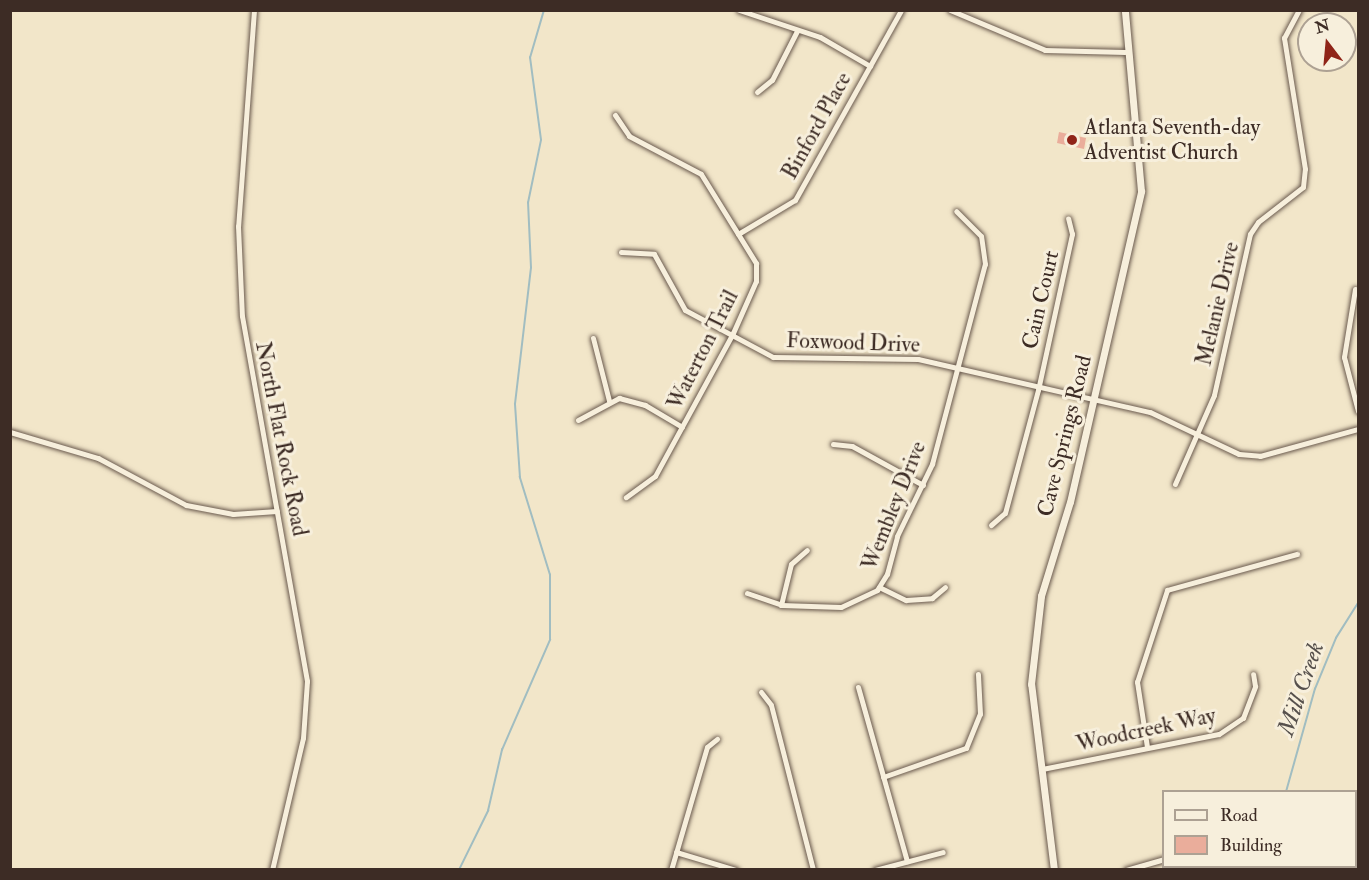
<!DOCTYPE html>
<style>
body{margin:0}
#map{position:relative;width:1369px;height:880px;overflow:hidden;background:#f2e6c9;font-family:"IM FELL Double Pica",serif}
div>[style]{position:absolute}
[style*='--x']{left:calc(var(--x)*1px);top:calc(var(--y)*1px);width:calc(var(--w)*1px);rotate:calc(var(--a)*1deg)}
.stream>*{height:1.5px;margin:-0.75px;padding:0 0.75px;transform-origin:0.75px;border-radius:0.75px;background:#a1bdc1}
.building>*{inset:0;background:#eaad9b}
.roads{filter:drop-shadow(0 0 2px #6a5a4e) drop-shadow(0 0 2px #6a5a4e)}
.minor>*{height:5px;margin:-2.5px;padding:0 2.5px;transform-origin:2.5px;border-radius:2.5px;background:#f7efdc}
.tertiary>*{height:7px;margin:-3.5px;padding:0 3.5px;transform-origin:3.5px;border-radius:3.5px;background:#f7efdc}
.dots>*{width:16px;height:16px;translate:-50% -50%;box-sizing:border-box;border:3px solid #f7efdc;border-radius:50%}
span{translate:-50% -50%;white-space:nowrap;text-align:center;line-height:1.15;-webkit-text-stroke:6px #f7efdc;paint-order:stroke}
.street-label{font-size:22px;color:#3d2c25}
.poi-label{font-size:22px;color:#3d2c25}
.left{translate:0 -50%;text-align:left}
.water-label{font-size:24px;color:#56504c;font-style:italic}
.frame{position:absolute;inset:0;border:12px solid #3d2c25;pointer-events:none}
.legend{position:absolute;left:1162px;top:790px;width:195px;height:78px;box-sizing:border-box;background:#f7efdc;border:2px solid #ada193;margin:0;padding:8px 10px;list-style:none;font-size:18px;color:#3d2c25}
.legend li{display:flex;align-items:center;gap:12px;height:30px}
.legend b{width:30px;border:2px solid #ada193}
.north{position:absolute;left:1297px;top:12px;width:60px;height:60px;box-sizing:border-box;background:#f7efdc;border:2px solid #ada193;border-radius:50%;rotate:344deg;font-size:16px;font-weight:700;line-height:24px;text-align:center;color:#3d2c25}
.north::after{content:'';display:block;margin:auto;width:21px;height:27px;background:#8f2418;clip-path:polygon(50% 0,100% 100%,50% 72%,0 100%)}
</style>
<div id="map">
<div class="stream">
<i style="--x:1286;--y:792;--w:107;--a:-74.3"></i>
<i style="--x:1315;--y:689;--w:55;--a:-67.6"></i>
<i style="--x:1336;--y:638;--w:41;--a:-57.8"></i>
<i style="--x:459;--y:870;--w:66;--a:-63.8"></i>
<i style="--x:488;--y:811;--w:63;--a:-77.1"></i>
<i style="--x:502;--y:750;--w:120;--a:-66.4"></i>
<i style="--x:550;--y:640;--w:65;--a:-90"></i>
<i style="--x:550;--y:575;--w:102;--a:-107.2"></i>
<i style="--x:520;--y:478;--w:74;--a:-93.9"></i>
<i style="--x:515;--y:404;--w:137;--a:-83.3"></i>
<i style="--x:531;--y:268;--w:65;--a:-92.6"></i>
<i style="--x:528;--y:203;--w:64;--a:-78.3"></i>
<i style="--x:541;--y:140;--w:83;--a:-97.6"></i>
<i style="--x:530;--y:58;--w:50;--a:-73.7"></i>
<i style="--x:1271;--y:870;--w:4;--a:-76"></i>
</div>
<div class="building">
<i style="clip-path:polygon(1059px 132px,1086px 138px,1084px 149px,1057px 143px)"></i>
</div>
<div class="roads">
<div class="minor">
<i style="--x:254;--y:10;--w:217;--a:94.2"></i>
<i style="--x:238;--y:226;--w:90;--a:87.5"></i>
<i style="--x:242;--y:316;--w:371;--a:79.9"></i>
<i style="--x:307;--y:681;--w:57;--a:94"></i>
<i style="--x:303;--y:738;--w:136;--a:103.2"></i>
<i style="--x:739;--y:10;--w:85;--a:18.4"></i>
<i style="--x:820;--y:37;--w:58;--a:30.1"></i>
<i style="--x:950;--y:10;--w:103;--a:22.8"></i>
<i style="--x:1045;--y:50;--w:80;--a:1.4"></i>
<i style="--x:757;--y:92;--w:19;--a:-39"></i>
<i style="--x:772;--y:80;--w:55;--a:-63"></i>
<i style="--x:615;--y:115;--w:25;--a:56"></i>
<i style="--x:629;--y:136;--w:81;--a:27.8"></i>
<i style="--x:701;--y:174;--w:105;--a:58.3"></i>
<i style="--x:756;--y:263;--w:18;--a:90"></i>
<i style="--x:756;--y:281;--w:57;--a:113.9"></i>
<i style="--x:733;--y:333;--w:163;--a:118.6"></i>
<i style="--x:655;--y:476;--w:36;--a:144"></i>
<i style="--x:738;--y:234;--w:66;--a:-30.8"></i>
<i style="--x:795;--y:200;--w:218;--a:-60.8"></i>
<i style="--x:621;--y:252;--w:33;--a:3"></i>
<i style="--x:654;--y:254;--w:64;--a:61"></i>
<i style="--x:685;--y:310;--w:100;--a:28.1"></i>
<i style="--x:773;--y:357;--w:145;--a:0.8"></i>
<i style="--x:918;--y:359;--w:238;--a:12.9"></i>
<i style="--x:1150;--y:412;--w:98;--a:25.3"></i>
<i style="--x:1239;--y:454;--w:21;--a:5"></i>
<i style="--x:1260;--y:456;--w:102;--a:-15.4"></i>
<i style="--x:1355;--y:289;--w:69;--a:99.2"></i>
<i style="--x:1344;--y:357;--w:56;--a:75.5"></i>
<i style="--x:593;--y:338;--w:65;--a:75.7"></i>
<i style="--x:578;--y:420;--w:47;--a:-28.2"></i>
<i style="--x:619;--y:398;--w:27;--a:15"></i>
<i style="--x:645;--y:405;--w:43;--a:30.7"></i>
<i style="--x:10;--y:432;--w:92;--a:16.5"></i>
<i style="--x:98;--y:458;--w:100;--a:28.1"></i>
<i style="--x:186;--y:505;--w:48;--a:10.8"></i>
<i style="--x:233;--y:514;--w:44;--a:-3.9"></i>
<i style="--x:833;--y:444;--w:19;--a:6"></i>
<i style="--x:852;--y:446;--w:81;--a:28.8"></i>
<i style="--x:1175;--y:484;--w:97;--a:-66.3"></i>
<i style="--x:1214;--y:395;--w:165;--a:-77.4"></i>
<i style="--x:1250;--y:234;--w:14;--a:-56"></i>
<i style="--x:1258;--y:222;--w:57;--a:-37.9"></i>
<i style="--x:1303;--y:187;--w:18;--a:-84"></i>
<i style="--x:1305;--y:169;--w:133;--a:-99.1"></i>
<i style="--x:1284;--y:38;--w:32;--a:-62"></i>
<i style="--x:991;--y:525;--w:18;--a:-41"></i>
<i style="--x:1005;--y:513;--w:127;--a:-75"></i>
<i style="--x:1038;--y:390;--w:160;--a:-77.7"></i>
<i style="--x:1072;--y:234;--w:16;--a:-104"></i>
<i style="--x:879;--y:587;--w:30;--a:26"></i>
<i style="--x:906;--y:600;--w:26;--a:-4"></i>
<i style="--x:932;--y:598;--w:17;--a:-40"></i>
<i style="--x:747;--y:593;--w:36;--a:19"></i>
<i style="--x:781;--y:605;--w:60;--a:1.9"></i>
<i style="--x:841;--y:607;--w:40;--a:-25"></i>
<i style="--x:877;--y:590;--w:19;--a:-58"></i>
<i style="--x:887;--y:574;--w:39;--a:-75"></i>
<i style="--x:897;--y:536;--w:80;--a:-64.1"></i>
<i style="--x:932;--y:464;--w:207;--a:-75.2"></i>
<i style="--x:985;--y:264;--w:28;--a:-98"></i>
<i style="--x:981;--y:236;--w:35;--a:-135"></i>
<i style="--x:781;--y:605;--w:42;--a:-76.3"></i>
<i style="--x:791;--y:564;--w:21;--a:-41"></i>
<i style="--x:858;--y:687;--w:181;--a:74.3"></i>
<i style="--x:761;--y:692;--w:16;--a:52"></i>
<i style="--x:771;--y:705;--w:170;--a:75.7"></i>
<i style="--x:1147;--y:747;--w:66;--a:-98.7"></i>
<i style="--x:1137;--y:682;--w:97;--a:-71.9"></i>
<i style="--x:1167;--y:590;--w:135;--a:-15.5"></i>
<i style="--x:1042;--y:769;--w:180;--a:-11.2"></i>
<i style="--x:1219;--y:734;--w:29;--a:-34"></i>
<i style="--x:1243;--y:718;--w:34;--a:-69"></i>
<i style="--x:1255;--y:686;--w:12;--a:-99"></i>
<i style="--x:883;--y:777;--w:88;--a:-19.3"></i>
<i style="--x:966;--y:748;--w:37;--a:-68"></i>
<i style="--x:980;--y:714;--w:40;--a:-92.9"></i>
<i style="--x:676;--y:852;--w:63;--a:16.7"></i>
<i style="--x:671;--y:870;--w:128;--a:-73.7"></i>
<i style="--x:707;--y:747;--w:13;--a:-39"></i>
<i style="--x:875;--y:870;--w:70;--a:-14.8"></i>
<i style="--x:1126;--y:870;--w:40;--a:-16"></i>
</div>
<div class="tertiary">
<i style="--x:1054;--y:870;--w:187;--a:-97"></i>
<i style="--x:1031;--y:684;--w:89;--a:-83.5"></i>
<i style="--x:1041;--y:596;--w:98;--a:-72.9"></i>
<i style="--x:1070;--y:502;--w:319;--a:-77.1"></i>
<i style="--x:1141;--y:191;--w:182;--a:-95.1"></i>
</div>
</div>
<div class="dots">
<i style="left:1072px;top:140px;background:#8f2418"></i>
</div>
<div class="street-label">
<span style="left:817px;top:126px;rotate:-61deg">Binford Place</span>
<span style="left:1041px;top:300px;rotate:-77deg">Cain Court</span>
<span style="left:1218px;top:304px;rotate:-77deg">Melanie Drive</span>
<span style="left:853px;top:343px;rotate:2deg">Foxwood Drive</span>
<span style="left:703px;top:350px;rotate:-63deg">Waterton Trail</span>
<span style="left:1065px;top:436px;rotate:-76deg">Cave Springs Road</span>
<span style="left:281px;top:439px;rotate:79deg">North Flat Rock Road</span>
<span style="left:894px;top:506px;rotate:-68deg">Wembley Drive</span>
<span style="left:1146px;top:730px;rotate:-12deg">Woodcreek Way</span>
</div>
<div class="poi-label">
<span class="left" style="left:1084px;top:140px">Atlanta Seventh-day<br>Adventist Church</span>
</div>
<div class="water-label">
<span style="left:1301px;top:689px;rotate:-71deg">Mill Creek</span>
</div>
<div class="frame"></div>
<ul class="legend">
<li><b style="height:8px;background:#f7efdc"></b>Road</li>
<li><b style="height:16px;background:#eaad9b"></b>Building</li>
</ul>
<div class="north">N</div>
</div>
